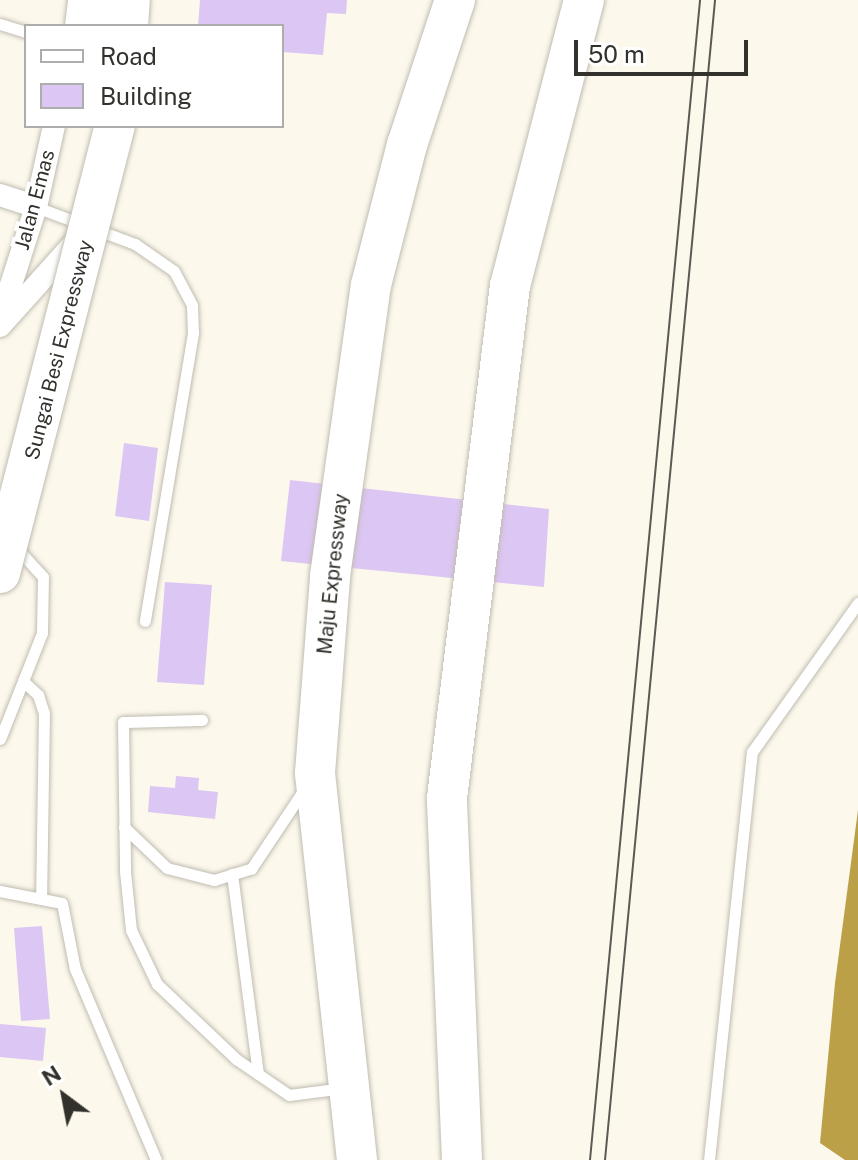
<!DOCTYPE html>
<style>
body{margin:0}
#map{position:relative;width:858px;height:1160px;overflow:hidden;background:#fcf8ec;font-family:"Public Sans",sans-serif}
div>[style]{position:absolute}
[style*='--x']{left:calc(var(--x)*1px);top:calc(var(--y)*1px);width:calc(var(--w)*1px);rotate:calc(var(--a)*1deg)}
.water>*{inset:0;background:#bba048}
.building>*{inset:0;background:#dcc6f4}
.roads{filter:drop-shadow(0 0 2px #c0bcb1) drop-shadow(0 0 2px #c0bcb1)}
.service>*{height:11px;margin:-5.5px;padding:0 5.5px;transform-origin:5.5px;border-radius:5.5px;background:#fff}
.minor>*{height:22px;margin:-11px;padding:0 11px;transform-origin:11px;border-radius:11px;background:#fff}
.motorway>*{height:40px;margin:-20px;padding:0 20px;transform-origin:20px;border-radius:20px;background:#fff}
.tram>*{height:2px;margin:-1px;padding:0 1px;transform-origin:1px;border-radius:1px;background:#5c5a54}
.bridges{filter:drop-shadow(0 0 2px #c0bcb1) drop-shadow(0 0 2px #c0bcb1)}
.motorway-bridge>*{height:40px;margin:-20px;padding:0 20px;transform-origin:20px;border-radius:20px;background:#fff}
span{translate:-50% -50%;white-space:nowrap;text-align:center;line-height:1.15;-webkit-text-stroke:8px #fff;paint-order:stroke}
.street-label{font-size:20px;color:#32312c}
.legend{position:absolute;left:24px;top:24px;width:260px;height:104px;box-sizing:border-box;background:#fff;border:2px solid #adadab;margin:0;padding:10px 14px;list-style:none;font-size:24px;color:#32312c}
.legend li{display:flex;align-items:center;gap:16px;height:40px}
.legend b{width:40px;border:2px solid #adadab}
.north{position:absolute;left:24px;top:1056px;width:80px;height:80px;-webkit-text-stroke:6px #fff;paint-order:stroke;rotate:328deg;font-size:22px;font-weight:700;line-height:32px;text-align:center;color:#32312c}
.north::after{content:'';display:block;margin:auto;width:28px;height:36px;background:#32312c;clip-path:polygon(50% 0,100% 100%,50% 72%,0 100%)}
.scale{position:absolute;left:574px;top:40px;width:174px;height:36px;box-sizing:border-box;border:4px solid #32312c;border-top:0;padding-left:10px;font-size:24px;line-height:28px;white-space:nowrap;color:#32312c;-webkit-text-stroke:6px #fff;paint-order:stroke}
</style>
<div id="map">
<div class="water">
<i style="clip-path:polygon(858px 810px,858px 1160px,845px 1160px,820px 1143px,835px 983px)"></i>
</div>
<div class="building">
<i style="clip-path:polygon(200px 0,347px 0,346px 14px,327px 13px,323px 55px,282px 52px,282px 26px,198px 26px)"></i>
<i style="clip-path:polygon(124px 443px,158px 448px,149px 521px,115px 516px)"></i>
<i style="clip-path:polygon(290px 480px,549px 509px,544px 587px,281px 561px)"></i>
<i style="clip-path:polygon(165px 582px,212px 585px,204px 685px,157px 682px)"></i>
<i style="clip-path:polygon(176px 776px,199px 778px,198px 790px,218px 792px,215px 819px,148px 812px,150px 786px,175px 788px)"></i>
<i style="clip-path:polygon(42px 926px,50px 1019px,21px 1021px,14px 928px)"></i>
<i style="clip-path:polygon(0 1024px,46px 1028px,43px 1061px,0 1057px)"></i>
</div>
<div class="roads">
<div class="service">
<i style="--x:0;--y:24;--w:27;--a:17"></i>
<i style="--x:36;--y:207;--w:106;--a:20.5"></i>
<i style="--x:135;--y:244;--w:47;--a:34.7"></i>
<i style="--x:174;--y:271;--w:38;--a:62"></i>
<i style="--x:192;--y:305;--w:28;--a:88"></i>
<i style="--x:193;--y:333;--w:292;--a:99.5"></i>
<i style="--x:23;--y:681;--w:21;--a:43"></i>
<i style="--x:38;--y:695;--w:19;--a:72"></i>
<i style="--x:44;--y:713;--w:186;--a:90.9"></i>
<i style="--x:202;--y:720;--w:79;--a:178.5"></i>
<i style="--x:123;--y:722;--w:149;--a:89.2"></i>
<i style="--x:125;--y:871;--w:59;--a:84.2"></i>
<i style="--x:131;--y:930;--w:60;--a:64.3"></i>
<i style="--x:157;--y:984;--w:109;--a:43.5"></i>
<i style="--x:236;--y:1059;--w:64;--a:34.2"></i>
<i style="--x:289;--y:1095;--w:55;--a:-7.3"></i>
<i style="--x:0;--y:739;--w:114;--a:-68.4"></i>
<i style="--x:42;--y:633;--w:56;--a:-89"></i>
<i style="--x:43;--y:577;--w:42;--a:-132.1"></i>
<i style="--x:124;--y:827;--w:59;--a:43.6"></i>
<i style="--x:167;--y:868;--w:49;--a:14.3"></i>
<i style="--x:214;--y:880;--w:39;--a:-17"></i>
<i style="--x:251;--y:869;--w:97;--a:-56.3"></i>
<i style="--x:232;--y:874;--w:201;--a:82.6"></i>
<i style="--x:0;--y:891;--w:63;--a:11"></i>
<i style="--x:62;--y:903;--w:67;--a:78.9"></i>
<i style="--x:75;--y:969;--w:207;--a:67"></i>
<i style="--x:709;--y:1160;--w:410;--a:-84"></i>
<i style="--x:752;--y:752;--w:183;--a:-54.6"></i>
</div>
<div class="minor">
<i style="--x:76;--y:26;--w:26;--a:-83"></i>
<i style="--x:0;--y:195;--w:38;--a:18"></i>
<i style="--x:0;--y:319;--w:118;--a:-72.2"></i>
<i style="--x:36;--y:207;--w:83;--a:-77.5"></i>
<i style="--x:0;--y:326;--w:117;--a:-48.1"></i>
</div>
<div class="motorway">
<i style="--x:99;--y:26;--w:26;--a:-83"></i>
<i style="--x:128;--y:26;--w:26;--a:-86"></i>
<i style="--x:357;--y:1160;--w:389;--a:-96.2"></i>
<i style="--x:315;--y:773;--w:198;--a:-85.6"></i>
<i style="--x:330;--y:576;--w:294;--a:-82"></i>
<i style="--x:371;--y:285;--w:145;--a:-75.6"></i>
<i style="--x:407;--y:145;--w:153;--a:-71.7"></i>
<i style="--x:462;--y:1160;--w:362;--a:-92.4"></i>
<i style="--x:447;--y:798;--w:516;--a:-82.99"></i>
<i style="--x:510;--y:286;--w:295;--a:-75.5"></i>
</div>
</div>
<div class="tram">
<i style="--x:590;--y:1160;--w:1165;--a:-84.58"></i>
<i style="--x:605;--y:1160;--w:1165;--a:-84.58"></i>
</div>
<div class="bridges">
<div class="motorway-bridge">
<i style="--x:0;--y:573;--w:462;--a:-75.6"></i>
</div>
</div>
<div class="street-label">
<span style="left:35px;top:200px;rotate:-75deg">Jalan Emas</span>
<span style="left:59px;top:350px;rotate:-76deg">Sungai Besi Expressway</span>
<span style="left:333px;top:574px;rotate:-84deg">Maju Expressway</span>
</div>
<ul class="legend">
<li><b style="height:10px;background:#fff"></b>Road</li>
<li><b style="height:22px;background:#dcc6f4"></b>Building</li>
</ul>
<div class="north">N</div>
<div class="scale">50 m</div>
</div>
